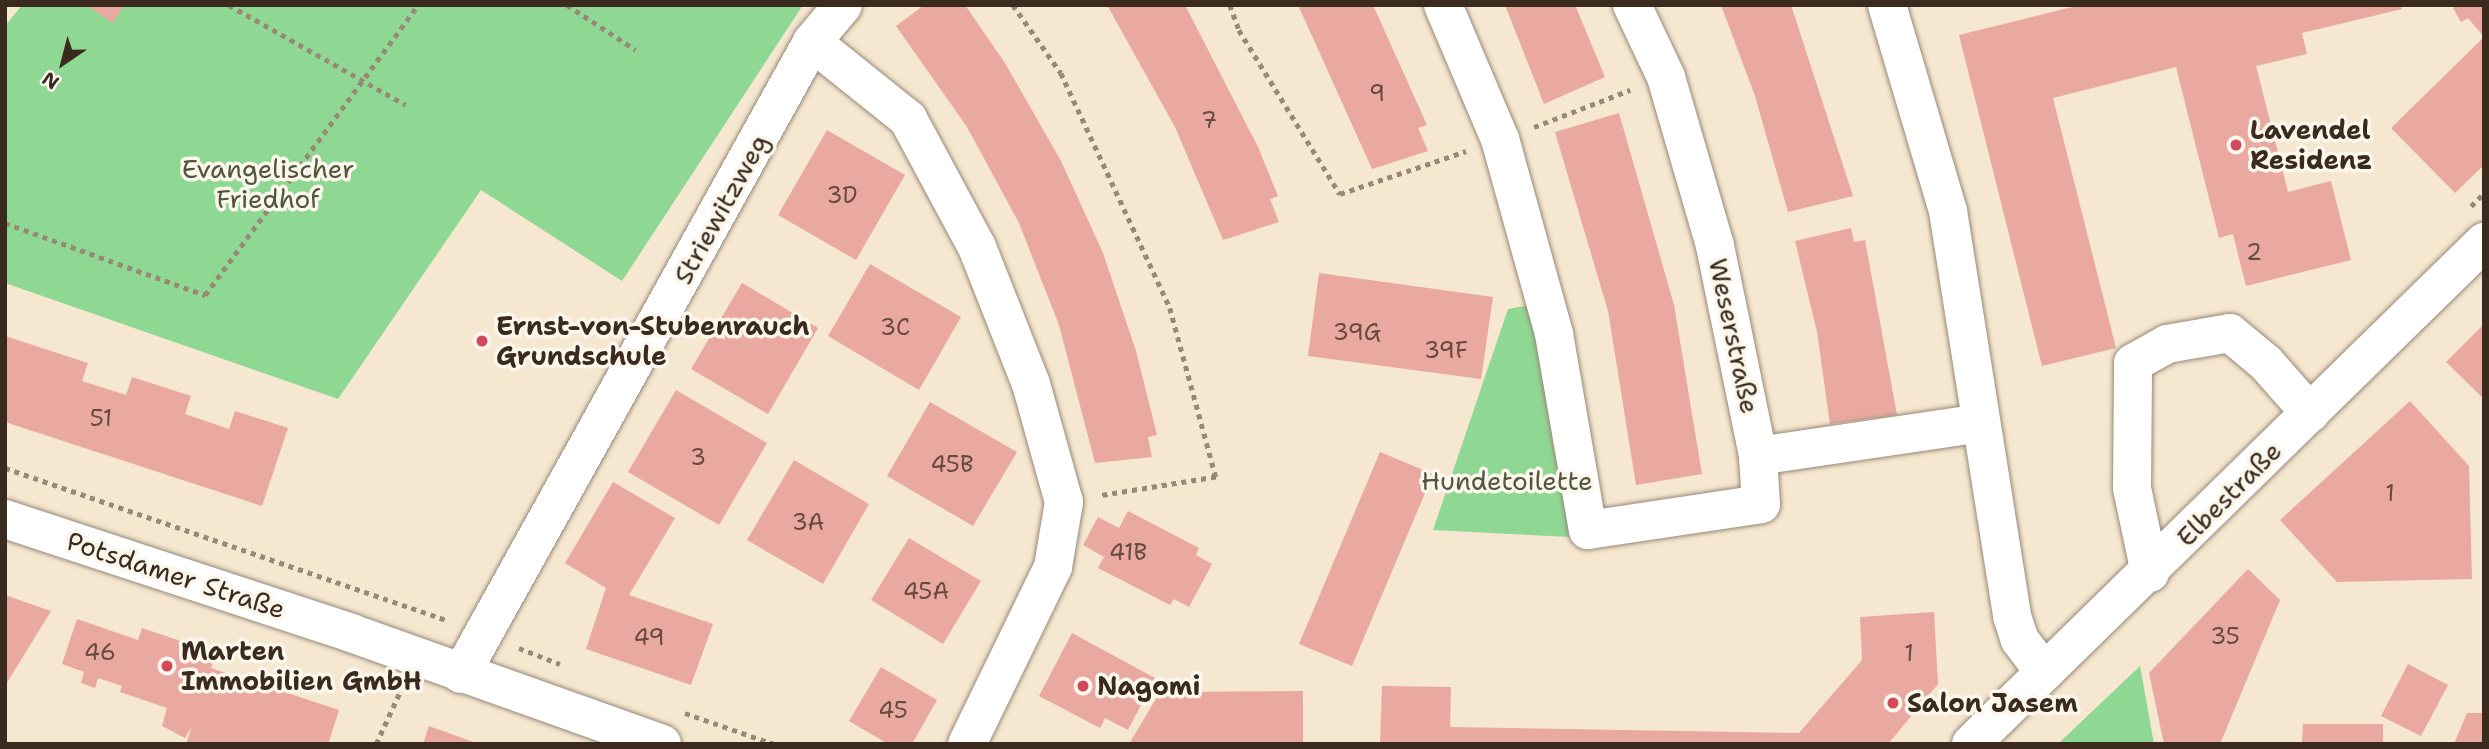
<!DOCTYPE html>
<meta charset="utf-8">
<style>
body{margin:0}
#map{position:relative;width:2489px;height:749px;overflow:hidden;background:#f5e7d0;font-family:"Shantell Sans",sans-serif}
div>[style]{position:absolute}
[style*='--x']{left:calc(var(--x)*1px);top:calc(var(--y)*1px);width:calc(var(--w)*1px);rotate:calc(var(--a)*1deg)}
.green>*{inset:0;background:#8fd894}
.building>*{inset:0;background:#e9a9a0}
.path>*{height:4.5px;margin-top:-2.25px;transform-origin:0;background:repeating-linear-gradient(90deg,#988877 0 5px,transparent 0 10px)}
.roads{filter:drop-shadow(0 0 2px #988877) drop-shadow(0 0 2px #988877)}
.minor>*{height:38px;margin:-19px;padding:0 19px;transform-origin:19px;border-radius:19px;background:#fff}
.dots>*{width:19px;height:19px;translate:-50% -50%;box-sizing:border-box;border:4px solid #fbf7ec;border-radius:50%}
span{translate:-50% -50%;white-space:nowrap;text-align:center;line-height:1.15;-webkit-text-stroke:7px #fbf7ec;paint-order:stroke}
.number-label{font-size:23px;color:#664a3e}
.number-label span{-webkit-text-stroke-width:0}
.poi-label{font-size:26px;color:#3b2a1e;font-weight:700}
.left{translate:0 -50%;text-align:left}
.park-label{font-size:26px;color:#50563c}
.street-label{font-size:26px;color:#3b2a1e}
.frame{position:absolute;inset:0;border:7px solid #3b2a1e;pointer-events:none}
.north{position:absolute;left:28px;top:28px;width:70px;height:70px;-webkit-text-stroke:5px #fbf7ec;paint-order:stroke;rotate:215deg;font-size:19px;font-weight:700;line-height:28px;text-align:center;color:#3b2a1e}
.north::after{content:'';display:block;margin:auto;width:24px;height:32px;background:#3b2a1e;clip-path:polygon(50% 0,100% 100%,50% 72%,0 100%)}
</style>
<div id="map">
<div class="green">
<i style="clip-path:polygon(22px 5px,803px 5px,622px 281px,481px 190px,338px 399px,5px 283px,5px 26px)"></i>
<i style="clip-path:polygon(1535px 304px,1570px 537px,1433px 530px,1508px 309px)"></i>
<i style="clip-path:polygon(2140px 666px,2154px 744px,2061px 744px,2061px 741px)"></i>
</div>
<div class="building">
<i style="clip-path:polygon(86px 5px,124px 5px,113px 23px)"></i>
<i style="clip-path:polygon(924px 5px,965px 5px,1005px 63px,1061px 161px,1103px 253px,1136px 351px,1157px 435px,1148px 437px,1152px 457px,1095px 463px,1059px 325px,1019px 223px,967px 127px,896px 26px)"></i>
<i style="clip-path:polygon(1107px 5px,1185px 5px,1258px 147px,1278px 196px,1270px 199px,1279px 222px,1223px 240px,1175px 127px)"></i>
<i style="clip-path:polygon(1298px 5px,1373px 5px,1427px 125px,1418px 128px,1428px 151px,1372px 169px)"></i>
<i style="clip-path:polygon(1505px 5px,1575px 5px,1605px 77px,1544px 104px)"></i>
<i style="clip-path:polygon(1721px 5px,1791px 5px,1853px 196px,1788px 212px,1755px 96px)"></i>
<i style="clip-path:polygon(2080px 5px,2401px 5px,2402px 9px,2302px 33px,2307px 54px,2256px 66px,2288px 192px,2331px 181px,2351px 260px,2246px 286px,2233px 234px,2219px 238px,2176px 67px,2053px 98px,2116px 348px,2042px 366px,1959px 35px)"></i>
<i style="clip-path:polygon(2457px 5px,2484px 5px,2484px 165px,2455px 193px,2391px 128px,2484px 37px,2468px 18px,2461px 22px,2453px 8px)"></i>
<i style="clip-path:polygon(1619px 113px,1674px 305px,1702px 474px,1636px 485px,1608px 311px,1555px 132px)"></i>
<i style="clip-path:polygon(827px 130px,905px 175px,856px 260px,778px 215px)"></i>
<i style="clip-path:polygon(1851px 228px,1854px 242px,1865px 240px,1897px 415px,1830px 424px,1817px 332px,1795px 241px)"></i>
<i style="clip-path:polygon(870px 264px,961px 317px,919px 390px,828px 336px)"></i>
<i style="clip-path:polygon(1319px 273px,1493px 297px,1481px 379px,1308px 356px)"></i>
<i style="clip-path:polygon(742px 283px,818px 328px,768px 414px,691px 369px)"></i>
<i style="clip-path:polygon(2484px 324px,2484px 399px,2446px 362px)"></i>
<i style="clip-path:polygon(5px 336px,88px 363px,82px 381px,126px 395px,132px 377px,191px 396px,185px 414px,229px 429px,235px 411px,288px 428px,262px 506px,5px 422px)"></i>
<i style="clip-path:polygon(676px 390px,767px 443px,719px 525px,628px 472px)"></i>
<i style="clip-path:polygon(2410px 401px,2469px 466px,2472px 579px,2337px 582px,2280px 520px)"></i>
<i style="clip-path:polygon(930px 402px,1017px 452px,973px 526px,887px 476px)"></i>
<i style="clip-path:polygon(1380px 452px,1433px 474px,1352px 666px,1299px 644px)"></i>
<i style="clip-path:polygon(794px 460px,869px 504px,823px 584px,747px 540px)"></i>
<i style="clip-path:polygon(613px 482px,675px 518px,629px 595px,713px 624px,691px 685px,586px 649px,606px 588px,565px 563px)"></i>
<i style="clip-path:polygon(1128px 511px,1199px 548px,1196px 555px,1212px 564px,1189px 607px,1174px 599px,1170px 605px,1098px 568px,1104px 557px,1083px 545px,1098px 517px,1119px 528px)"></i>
<i style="clip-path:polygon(909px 538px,981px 581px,943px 644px,871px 600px)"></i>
<i style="clip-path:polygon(2248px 569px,2280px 600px,2220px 744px,2164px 744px,2149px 673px)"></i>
<i style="clip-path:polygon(5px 595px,51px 611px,5px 686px)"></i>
<i style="clip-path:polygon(1934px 612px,1938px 684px,1888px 744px,1380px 744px,1382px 686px,1451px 687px,1450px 727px,1799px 733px,1862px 660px,1860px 617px)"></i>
<i style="clip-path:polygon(77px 619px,138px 640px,142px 628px,216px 653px,211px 668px,339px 710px,328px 744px,186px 744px,192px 726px,185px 738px,162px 726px,167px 708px,120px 692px,122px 686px,98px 678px,95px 688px,81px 683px,84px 672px,62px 664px)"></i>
<i style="clip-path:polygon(1072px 633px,1155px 678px,1128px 730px,1105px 718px,1100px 728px,1039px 696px)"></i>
<i style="clip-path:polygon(2408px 664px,2448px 685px,2421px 736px,2381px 716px)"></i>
<i style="clip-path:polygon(881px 667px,937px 700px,912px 744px,888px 744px,849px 721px)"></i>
<i style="clip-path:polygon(1303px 691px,1303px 744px,1129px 744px,1160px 692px)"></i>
<i style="clip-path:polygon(2467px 713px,2484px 713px,2484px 744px,2454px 744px)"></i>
<i style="clip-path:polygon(2303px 724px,2383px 724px,2383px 744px,2302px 744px)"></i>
<i style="clip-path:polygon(429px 726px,476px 743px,476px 744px,423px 744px)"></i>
</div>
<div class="path">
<i style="--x:229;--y:5;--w:203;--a:29.5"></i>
<i style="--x:567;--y:5;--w:82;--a:33.1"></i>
<i style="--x:1013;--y:5;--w:83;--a:54.8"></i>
<i style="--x:1061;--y:73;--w:259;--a:65.1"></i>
<i style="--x:1170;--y:308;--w:175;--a:74.8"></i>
<i style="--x:1216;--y:477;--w:119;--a:170.8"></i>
<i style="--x:1230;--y:5;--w:27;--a:70"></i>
<i style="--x:1239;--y:30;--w:193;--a:58.4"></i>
<i style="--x:1340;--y:194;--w:133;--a:-18.8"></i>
<i style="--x:1534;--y:127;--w:103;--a:-21.1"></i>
<i style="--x:2471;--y:206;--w:18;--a:-45"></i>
<i style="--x:5;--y:223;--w:213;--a:19.8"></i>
<i style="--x:205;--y:295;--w:360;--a:-53.7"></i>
<i style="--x:5;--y:468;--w:470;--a:19"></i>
<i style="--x:519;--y:648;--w:44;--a:21.3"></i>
<i style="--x:685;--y:713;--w:94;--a:19.2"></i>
<i style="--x:376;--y:744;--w:55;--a:-65.3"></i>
</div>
<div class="roads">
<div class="minor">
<i style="--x:1443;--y:5;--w:146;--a:67"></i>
<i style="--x:1500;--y:139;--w:202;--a:74.5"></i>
<i style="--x:1554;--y:334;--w:199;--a:80.2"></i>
<i style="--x:1588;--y:530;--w:175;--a:-8.5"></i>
<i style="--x:1761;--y:504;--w:48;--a:-93.6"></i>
<i style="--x:1632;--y:5;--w:80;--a:64.7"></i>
<i style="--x:1666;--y:77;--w:176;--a:73.8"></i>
<i style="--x:1715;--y:246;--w:214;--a:78.4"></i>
<i style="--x:1758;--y:456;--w:225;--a:-8.4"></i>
<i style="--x:1887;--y:5;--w:215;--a:73.5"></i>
<i style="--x:1948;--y:211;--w:410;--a:81"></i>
<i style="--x:2012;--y:616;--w:25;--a:72"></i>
<i style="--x:2020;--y:640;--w:40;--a:53"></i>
<i style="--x:812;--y:42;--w:123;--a:38.7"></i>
<i style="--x:908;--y:119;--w:145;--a:61.7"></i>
<i style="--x:977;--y:247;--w:147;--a:68.5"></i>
<i style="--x:1031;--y:384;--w:123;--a:74.4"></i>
<i style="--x:1064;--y:502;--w:66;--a:99.6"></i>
<i style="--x:1053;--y:567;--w:197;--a:115.9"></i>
<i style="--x:5;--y:519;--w:364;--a:18.2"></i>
<i style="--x:351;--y:633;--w:330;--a:19.6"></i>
<i style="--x:2150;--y:573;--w:87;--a:-102"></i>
<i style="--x:2132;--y:488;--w:125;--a:-89.5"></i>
<i style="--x:2133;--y:363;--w:39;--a:-29"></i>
<i style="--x:2167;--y:344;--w:64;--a:-9.9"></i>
<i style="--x:2230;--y:333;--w:47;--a:39.8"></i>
<i style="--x:2266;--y:363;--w:67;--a:48.7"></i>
<i style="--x:461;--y:674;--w:723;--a:-60.95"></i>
<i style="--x:812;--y:42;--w:48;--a:-50"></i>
<i style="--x:1971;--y:744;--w:718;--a:-44.38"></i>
</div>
</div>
<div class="dots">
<i style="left:2236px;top:145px;background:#d1495b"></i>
<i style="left:482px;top:341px;background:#d1495b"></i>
<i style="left:167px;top:666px;background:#d1495b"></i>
<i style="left:1083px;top:686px;background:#d1495b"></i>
<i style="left:1893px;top:703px;background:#d1495b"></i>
</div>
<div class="number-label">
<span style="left:1377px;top:93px">9</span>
<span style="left:1209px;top:120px">7</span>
<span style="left:842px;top:195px">3D</span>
<span style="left:2254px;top:252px">2</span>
<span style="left:895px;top:327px">3C</span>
<span style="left:1357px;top:332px">39G</span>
<span style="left:1446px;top:350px">39F</span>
<span style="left:101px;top:418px">51</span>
<span style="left:698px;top:457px">3</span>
<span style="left:952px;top:464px">45B</span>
<span style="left:2390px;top:493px">1</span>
<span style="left:808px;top:522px">3A</span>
<span style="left:1128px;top:552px">41B</span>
<span style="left:926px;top:591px">45A</span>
<span style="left:2225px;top:636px">35</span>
<span style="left:649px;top:637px">49</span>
<span style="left:100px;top:652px">46</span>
<span style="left:1909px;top:653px">1</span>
<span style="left:893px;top:710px">45</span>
</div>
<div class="poi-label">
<span class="left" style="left:2250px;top:145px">Lavendel<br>Residenz</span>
<span class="left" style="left:496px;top:341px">Ernst-von-Stubenrauch<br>Grundschule</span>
<span class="left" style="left:181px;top:666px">Marten<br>Immobilien GmbH</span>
<span class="left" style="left:1097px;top:686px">Nagomi</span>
<span class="left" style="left:1907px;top:703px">Salon Jasem</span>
</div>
<div class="park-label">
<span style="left:268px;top:184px">Evangelischer<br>Friedhof</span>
<span style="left:1507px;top:481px">Hundetoilette</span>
</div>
<div class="street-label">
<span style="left:721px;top:209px;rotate:-61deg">Striewitzweg</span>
<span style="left:1734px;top:336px;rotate:78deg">Weserstraße</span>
<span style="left:2229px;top:494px;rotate:-45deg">Elbestraße</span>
<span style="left:176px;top:575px;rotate:18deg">Potsdamer Straße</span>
</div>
<div class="frame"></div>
<div class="north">N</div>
</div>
